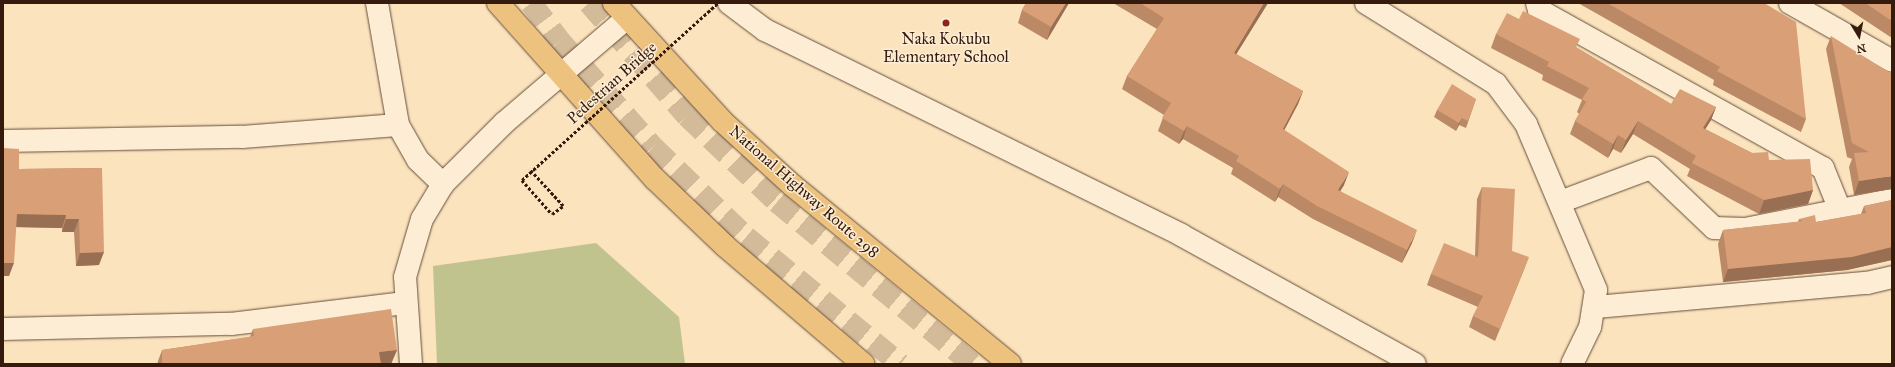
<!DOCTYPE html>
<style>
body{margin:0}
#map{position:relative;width:1895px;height:367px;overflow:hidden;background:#fae3bd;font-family:"IM FELL Great Primer",serif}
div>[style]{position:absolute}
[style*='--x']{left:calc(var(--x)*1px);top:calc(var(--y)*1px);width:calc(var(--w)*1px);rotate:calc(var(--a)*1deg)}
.green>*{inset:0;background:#c1c38e}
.highway-tunnel>*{height:22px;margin-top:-11px;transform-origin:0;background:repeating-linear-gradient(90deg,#d3bb9a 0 22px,transparent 0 33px)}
.path>*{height:2.5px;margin-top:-1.25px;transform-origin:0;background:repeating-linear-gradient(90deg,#351a0e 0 3px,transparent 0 5px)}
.roads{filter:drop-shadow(0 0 1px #664c3a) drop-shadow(0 0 1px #664c3a)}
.minor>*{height:22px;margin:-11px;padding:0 11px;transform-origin:11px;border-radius:11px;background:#fcedd4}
.highway>*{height:22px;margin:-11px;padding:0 11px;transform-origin:11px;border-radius:11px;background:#edc27e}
.path-bridge>*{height:2.5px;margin-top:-1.25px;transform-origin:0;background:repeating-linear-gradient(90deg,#351a0e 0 3px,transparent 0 5px)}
.wall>*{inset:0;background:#bb8966}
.shaded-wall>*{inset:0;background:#986f53}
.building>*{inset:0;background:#d99f77}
.dots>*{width:11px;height:11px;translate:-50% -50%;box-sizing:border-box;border:2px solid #fcedd4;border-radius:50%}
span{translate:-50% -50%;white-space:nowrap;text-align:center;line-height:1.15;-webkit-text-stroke:3px #fcedd4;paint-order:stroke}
.poi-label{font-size:16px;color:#351a0e}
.street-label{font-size:16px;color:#351a0e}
.frame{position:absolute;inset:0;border:4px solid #351a0e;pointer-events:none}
.north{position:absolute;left:1839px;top:16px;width:40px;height:40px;-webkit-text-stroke:3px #fcedd4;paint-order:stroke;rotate:170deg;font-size:11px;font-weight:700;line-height:16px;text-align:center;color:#351a0e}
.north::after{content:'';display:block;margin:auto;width:14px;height:18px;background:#351a0e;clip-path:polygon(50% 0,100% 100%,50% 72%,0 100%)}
</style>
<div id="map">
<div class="green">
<i style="clip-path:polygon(596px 243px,679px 317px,685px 364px,437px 364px,433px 266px)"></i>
</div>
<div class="highway-tunnel">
<i style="--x:531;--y:3;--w:48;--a:52.7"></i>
<i style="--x:560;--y:41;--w:141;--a:48.7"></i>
<i style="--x:653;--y:147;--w:129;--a:44.1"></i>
<i style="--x:746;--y:237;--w:200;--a:39.5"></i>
<i style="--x:589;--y:3;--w:150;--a:49.1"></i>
<i style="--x:687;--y:116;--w:124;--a:43.7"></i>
<i style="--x:777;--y:202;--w:254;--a:39.7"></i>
</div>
<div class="path">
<i style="--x:522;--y:180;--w:45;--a:48.6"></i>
<i style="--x:552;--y:214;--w:14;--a:-36"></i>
<i style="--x:563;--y:206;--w:50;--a:-132.6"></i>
</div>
<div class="roads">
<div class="minor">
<i style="--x:377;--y:3;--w:124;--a:80.2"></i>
<i style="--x:398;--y:125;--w:40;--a:60.3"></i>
<i style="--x:418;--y:160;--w:35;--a:44"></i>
<i style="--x:729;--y:3;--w:45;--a:36.9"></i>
<i style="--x:765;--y:30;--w:464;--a:26.2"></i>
<i style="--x:1181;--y:235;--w:267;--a:28.9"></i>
<i style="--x:1366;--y:3;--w:153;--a:31.9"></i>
<i style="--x:1496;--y:84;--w:50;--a:53.1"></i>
<i style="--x:1526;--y:124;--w:180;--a:67.1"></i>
<i style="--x:1596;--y:290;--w:37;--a:99"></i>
<i style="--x:1590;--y:327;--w:41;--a:115.9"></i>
<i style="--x:1537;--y:3;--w:7;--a:74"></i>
<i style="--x:1539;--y:10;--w:325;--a:29.1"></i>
<i style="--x:1823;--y:168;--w:45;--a:68"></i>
<i style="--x:1790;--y:3;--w:117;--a:29.6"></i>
<i style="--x:3;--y:141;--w:239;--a:-1"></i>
<i style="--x:242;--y:137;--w:156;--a:-4.4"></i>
<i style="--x:1560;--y:202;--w:97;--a:-20.5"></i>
<i style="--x:1651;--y:168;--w:87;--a:43.6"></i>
<i style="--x:1714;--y:228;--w:31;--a:2"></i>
<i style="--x:1745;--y:229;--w:150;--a:-11.2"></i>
<i style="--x:1596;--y:307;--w:272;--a:-5.1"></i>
<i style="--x:1867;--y:283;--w:26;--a:-13"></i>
<i style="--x:3;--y:329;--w:228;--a:-1.3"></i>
<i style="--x:231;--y:324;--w:175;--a:-6.9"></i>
<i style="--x:411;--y:364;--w:87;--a:-93.9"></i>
<i style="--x:405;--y:277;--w:60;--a:-73.7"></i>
<i style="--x:422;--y:219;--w:41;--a:-59"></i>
<i style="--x:443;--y:184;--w:86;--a:-45"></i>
<i style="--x:504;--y:123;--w:162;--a:-40.5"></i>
</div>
<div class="highway">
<i style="--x:498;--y:3;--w:236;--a:48.3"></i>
<i style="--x:655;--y:179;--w:97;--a:43.7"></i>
<i style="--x:725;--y:246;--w:182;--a:40.5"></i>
<i style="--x:614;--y:3;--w:160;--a:47.5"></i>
<i style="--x:722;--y:121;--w:95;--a:42.4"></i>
<i style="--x:792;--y:185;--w:282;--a:39.4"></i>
</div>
</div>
<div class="path-bridge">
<i style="--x:522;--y:180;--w:264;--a:-42.1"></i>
</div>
<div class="wall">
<i style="clip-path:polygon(1026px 3px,1069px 3px,1047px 40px,1018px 23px,1022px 10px)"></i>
<i style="clip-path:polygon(1113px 3px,1268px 3px,1236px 54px,1303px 91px,1298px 104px,1284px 130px,1344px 185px,1340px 191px,1412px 243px,1402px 263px,1313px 219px,1278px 197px,1275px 202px,1231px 174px,1233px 168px,1183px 139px,1179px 144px,1158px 131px,1164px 115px,1122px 89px,1127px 76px,1157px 29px)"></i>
<i style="clip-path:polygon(1578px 3px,1764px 3px,1806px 119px,1801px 132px,1713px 85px,1714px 80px)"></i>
<i style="clip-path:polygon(1839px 3px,1892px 3px,1892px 38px)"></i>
<i style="clip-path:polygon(1519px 19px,1577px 48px,1671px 104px,1716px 107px,1711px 120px,1705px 129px,1752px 153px,1769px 160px,1813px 190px,1808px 204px,1759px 214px,1687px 176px,1690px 169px,1633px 134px,1621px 153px,1613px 149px,1608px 158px,1570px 134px,1575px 121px,1579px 114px,1577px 112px,1582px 100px,1542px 80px,1543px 75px,1491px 48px,1496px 34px)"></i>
<i style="clip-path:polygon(1831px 36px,1892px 189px,1854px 195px,1849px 167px,1852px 159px,1847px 157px,1826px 49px)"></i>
<i style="clip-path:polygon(1476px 99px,1466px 128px,1459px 125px,1456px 131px,1434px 117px,1437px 110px)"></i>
<i style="clip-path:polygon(3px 148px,19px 169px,102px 168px,99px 265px,76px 266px,74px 232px,62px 232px,62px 228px,16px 227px,9px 276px,3px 276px)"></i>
<i style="clip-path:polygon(1482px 187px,1512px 251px,1524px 268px,1495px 341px,1469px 327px,1473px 316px,1478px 307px,1427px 285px,1431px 274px,1475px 256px,1477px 199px)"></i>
<i style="clip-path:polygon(1892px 200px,1892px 260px,1847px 270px,1723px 282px,1718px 244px,1723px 230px,1798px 222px,1799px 219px,1816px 222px,1861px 214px,1864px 206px)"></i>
<i style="clip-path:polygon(253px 329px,397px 350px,391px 364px,157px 364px,162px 350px,250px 337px)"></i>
</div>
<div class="shaded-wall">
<i style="clip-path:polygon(1066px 3px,1069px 3px,1047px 40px,1051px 27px)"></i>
<i style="clip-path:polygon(1264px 3px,1268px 3px,1229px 66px,1234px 53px)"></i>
<i style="clip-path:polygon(1303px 91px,1298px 104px,1278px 142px,1283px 129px)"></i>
<i style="clip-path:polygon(1716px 107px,1711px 120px,1698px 141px,1703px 128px)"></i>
<i style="clip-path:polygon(1462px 118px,1459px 125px,1456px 131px,1459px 123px)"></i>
<i style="clip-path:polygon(1638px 121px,1633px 134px,1621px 153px,1626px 140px)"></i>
<i style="clip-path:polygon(1187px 126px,1183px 139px,1179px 144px,1184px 131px)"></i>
<i style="clip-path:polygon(1618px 135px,1613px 149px,1608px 158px,1613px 144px)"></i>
<i style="clip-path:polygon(1349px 172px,1344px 185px,1333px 203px,1338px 190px)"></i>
<i style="clip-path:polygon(1892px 176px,1892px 189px,1854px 195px,1859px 181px)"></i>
<i style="clip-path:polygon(1283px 184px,1278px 197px,1275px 202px,1280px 189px)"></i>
<i style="clip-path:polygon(1813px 190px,1808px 204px,1759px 214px,1764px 200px)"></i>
<i style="clip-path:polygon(17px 214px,66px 215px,62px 228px,12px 227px)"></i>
<i style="clip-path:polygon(66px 219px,79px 219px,74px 232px,62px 232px)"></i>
<i style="clip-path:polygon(1417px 230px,1412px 243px,1402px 263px,1407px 250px)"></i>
<i style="clip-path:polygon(1892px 247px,1892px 260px,1847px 270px,1723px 282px,1728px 269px)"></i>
<i style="clip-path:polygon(104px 252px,99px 265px,76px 266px,80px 253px)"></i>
<i style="clip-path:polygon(1529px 257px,1524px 268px,1495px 341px,1500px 329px)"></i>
<i style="clip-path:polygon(3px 263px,14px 263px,9px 276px,3px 276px)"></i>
<i style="clip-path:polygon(397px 350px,391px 364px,375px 364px,379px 352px)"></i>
</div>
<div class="building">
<i style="clip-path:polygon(1026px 3px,1066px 3px,1051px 27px,1022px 10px)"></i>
<i style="clip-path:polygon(1140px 3px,1264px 3px,1234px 53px,1303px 91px,1283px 129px,1349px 172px,1338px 190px,1417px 230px,1407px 250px,1317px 206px,1283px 184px,1280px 189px,1236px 161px,1239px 156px,1187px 126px,1184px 131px,1162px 118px,1171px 103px,1127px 76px,1164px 18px)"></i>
<i style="clip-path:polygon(1607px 3px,1764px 3px,1796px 22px,1806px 119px,1717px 71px,1720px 67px)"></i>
<i style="clip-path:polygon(1865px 3px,1892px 3px,1892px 21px)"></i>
<i style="clip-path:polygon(1523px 11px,1580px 39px,1576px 47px,1671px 104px,1680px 89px,1716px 107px,1703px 128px,1752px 153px,1768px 152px,1769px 160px,1810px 159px,1813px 190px,1764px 200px,1692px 163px,1696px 156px,1638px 121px,1626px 140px,1618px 135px,1613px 144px,1575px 121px,1586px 102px,1582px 99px,1589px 88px,1547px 66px,1549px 62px,1496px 34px,1507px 13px,1519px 19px)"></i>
<i style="clip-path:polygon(1831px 36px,1892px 74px,1892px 176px,1859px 181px,1854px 153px,1869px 152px,1852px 143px)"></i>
<i style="clip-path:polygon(1452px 84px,1476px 99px,1468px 121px,1462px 118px,1459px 123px,1437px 110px)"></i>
<i style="clip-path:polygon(3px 148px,19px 149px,19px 169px,102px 168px,104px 252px,80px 253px,79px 219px,66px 219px,66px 215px,17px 214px,14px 263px,3px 263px)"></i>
<i style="clip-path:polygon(1482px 187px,1515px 189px,1512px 251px,1529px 257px,1500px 329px,1473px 316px,1483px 296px,1431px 274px,1444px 243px,1478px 257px)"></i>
<i style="clip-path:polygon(1892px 200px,1892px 247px,1852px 257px,1728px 269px,1723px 230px,1803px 221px,1799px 219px,1815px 215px,1816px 222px,1866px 213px,1864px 206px)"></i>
<i style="clip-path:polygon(391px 309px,397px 350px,379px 352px,381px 364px,162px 364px,162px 350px,254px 336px,253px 329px)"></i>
</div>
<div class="dots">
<i style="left:946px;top:23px;background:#8f2418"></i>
</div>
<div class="poi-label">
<span style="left:946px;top:48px">Naka Kokubu<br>Elementary School</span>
</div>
<div class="street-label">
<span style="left:612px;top:83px;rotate:-42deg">Pedestrian Bridge</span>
<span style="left:804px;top:192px;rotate:41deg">National Highway Route 298</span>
</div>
<div class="frame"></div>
<div class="north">N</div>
</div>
